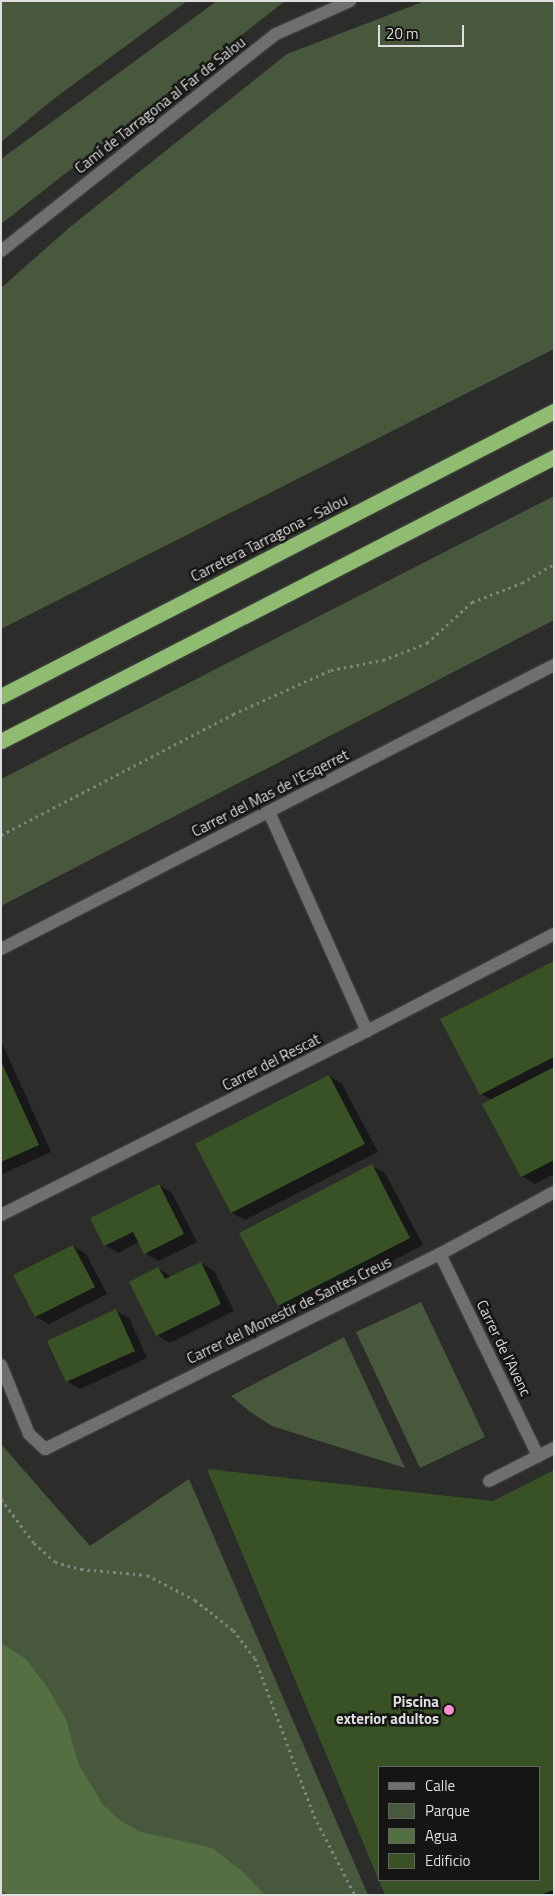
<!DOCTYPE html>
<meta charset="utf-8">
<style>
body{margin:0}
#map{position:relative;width:555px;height:1896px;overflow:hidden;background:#2c2d2b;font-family:"Titillium Web",sans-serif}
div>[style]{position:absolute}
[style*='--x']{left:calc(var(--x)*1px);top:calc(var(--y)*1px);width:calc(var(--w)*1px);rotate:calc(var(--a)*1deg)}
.green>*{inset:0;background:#48583d}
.water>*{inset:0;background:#546f41}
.shadow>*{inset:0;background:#0007}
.building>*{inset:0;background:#395225}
.path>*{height:3px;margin-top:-1.5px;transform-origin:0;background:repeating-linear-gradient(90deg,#838482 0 2.5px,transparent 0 6.5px)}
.roads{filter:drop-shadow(0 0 1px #484a48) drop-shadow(0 0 1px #484a48)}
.lane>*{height:12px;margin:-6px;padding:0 6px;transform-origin:6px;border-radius:6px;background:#6e706d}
.street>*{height:12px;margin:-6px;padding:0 6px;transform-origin:6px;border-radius:6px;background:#6e706d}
.highway>*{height:15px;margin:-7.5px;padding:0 7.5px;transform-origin:7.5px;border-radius:7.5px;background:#90bc71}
.dots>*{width:14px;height:14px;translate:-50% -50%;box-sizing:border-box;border:2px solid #151514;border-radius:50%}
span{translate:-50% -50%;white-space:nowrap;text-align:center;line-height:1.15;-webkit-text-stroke:5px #151514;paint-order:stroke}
.street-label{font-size:15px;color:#dddedd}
.poi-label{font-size:15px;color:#dddedd;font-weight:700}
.right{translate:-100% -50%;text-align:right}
.frame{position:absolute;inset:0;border:2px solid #dddedd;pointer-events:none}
.legend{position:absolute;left:378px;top:1766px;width:162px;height:115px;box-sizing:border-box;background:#151514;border:1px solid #656564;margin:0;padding:6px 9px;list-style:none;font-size:15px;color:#dddedd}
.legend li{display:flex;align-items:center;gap:10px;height:25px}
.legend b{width:25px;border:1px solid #656564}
.scale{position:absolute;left:378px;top:25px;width:86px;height:22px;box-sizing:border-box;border:2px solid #dddedd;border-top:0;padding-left:6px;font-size:15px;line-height:18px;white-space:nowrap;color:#dddedd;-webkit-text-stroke:4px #151514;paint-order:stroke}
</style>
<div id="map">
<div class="green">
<i style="clip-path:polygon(1px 1px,187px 1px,55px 98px,1px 142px)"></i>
<i style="clip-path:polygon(217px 1px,285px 1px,1px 224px,1px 159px)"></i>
<i style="clip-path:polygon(425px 1px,554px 1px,554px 349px,1px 629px,1px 288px,70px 227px,287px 54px)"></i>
<i style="clip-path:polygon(554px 496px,554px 620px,1px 906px,1px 779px)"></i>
<i style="clip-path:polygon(421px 1302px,485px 1437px,420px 1468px,356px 1332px)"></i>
<i style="clip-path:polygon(344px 1337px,405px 1468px,272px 1426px,249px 1411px,231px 1396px)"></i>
<i style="clip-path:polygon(1px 1444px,90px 1546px,189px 1479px,368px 1895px,1px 1895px)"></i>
</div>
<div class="water">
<i style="clip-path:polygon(1px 1643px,26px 1659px,47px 1687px,66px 1719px,78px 1763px,103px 1805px,121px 1821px,141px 1832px,212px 1848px,243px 1872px,265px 1895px,9px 1895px,1px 1890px)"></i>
</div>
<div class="shadow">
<i style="clip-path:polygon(554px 962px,554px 1174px,535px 1184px,522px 1176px,492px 1100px,481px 1094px)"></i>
<i style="clip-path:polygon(1px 1041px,51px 1152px,2px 1174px,1px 1174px)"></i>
<i style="clip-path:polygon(329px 1076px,342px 1084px,378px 1152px,245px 1220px,232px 1213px,197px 1145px)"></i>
<i style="clip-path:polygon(372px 1166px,385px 1173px,423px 1245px,292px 1313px,278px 1305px)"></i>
<i style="clip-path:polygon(159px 1185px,172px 1193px,197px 1242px,158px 1261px,145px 1253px,139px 1242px,118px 1253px,105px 1245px)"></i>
<i style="clip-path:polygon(73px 1246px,86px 1254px,107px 1294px,49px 1324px,36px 1317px)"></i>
<i style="clip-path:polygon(201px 1263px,214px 1271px,234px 1311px,170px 1343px,157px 1335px,158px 1268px,172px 1277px)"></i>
<i style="clip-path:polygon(116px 1311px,129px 1318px,147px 1358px,80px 1389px,67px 1381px)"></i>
<i style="clip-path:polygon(554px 1471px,554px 1895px,386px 1895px,380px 1880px,539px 1880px,539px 1767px,379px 1767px,494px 1502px)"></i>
</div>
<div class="building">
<i style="clip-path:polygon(554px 961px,554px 1057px,480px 1095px,440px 1019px)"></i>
<i style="clip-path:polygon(1px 1061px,39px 1145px,1px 1162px)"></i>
<i style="clip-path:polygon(554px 1067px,554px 1160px,521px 1177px,482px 1104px)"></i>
<i style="clip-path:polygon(329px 1075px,365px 1144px,231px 1213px,195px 1144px)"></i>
<i style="clip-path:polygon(372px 1164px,410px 1238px,278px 1306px,239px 1233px)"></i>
<i style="clip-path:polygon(159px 1184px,184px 1234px,144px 1254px,133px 1232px,104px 1246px,90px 1218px)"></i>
<i style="clip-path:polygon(73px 1245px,95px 1287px,35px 1317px,13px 1275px)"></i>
<i style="clip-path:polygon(201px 1262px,221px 1304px,156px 1336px,129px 1282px,158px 1267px,165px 1279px)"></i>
<i style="clip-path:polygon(116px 1309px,135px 1351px,66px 1382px,47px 1341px)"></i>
<i style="clip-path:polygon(evenodd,207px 1469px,493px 1501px,554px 1470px,554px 1890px,539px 1895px,385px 1895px,207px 1469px,379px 1767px,539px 1767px,539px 1880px,379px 1880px,379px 1767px)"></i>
</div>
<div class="path">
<i style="--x:1;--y:835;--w:262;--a:-27.5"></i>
<i style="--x:233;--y:714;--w:107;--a:-24.2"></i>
<i style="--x:331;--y:670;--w:53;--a:-10.9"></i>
<i style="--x:383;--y:660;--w:47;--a:-21.1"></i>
<i style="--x:427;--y:643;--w:61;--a:-42.3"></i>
<i style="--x:472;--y:602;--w:53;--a:-20.8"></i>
<i style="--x:522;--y:583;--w:37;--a:-31"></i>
<i style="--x:1;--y:1499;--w:55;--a:53.1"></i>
<i style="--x:34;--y:1543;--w:28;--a:42"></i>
<i style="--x:55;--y:1562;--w:27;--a:15"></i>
<i style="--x:81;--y:1569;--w:66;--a:5.2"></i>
<i style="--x:147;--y:1575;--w:54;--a:27.5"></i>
<i style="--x:195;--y:1600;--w:48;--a:38.3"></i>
<i style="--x:233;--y:1630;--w:36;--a:52"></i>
<i style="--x:255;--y:1658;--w:169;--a:69.5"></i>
<i style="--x:314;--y:1816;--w:89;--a:62.6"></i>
</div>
<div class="roads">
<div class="lane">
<i style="--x:1;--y:251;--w:350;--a:-38.3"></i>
<i style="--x:276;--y:34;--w:81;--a:-24"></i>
</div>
<div class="street">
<i style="--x:269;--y:812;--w:240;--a:65.9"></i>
<i style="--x:1;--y:949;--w:622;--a:-27.18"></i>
<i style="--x:1;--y:1215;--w:410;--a:-26.7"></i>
<i style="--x:367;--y:1031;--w:211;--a:-27.4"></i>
<i style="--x:440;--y:1254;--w:225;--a:64.1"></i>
<i style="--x:1;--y:1365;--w:74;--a:67.9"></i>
<i style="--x:29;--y:1434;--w:22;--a:43"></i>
<i style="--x:45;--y:1449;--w:441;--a:-26.3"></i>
<i style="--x:440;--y:1254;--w:130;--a:-28.5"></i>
<i style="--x:489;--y:1481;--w:73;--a:-26.9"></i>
</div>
<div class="highway">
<i style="--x:1;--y:696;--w:622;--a:-27.27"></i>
<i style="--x:1;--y:741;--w:622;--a:-27.18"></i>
</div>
</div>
<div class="dots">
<i style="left:449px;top:1710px;background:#f690cf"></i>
</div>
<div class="street-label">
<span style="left:160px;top:105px;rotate:-38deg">Camí de Tarragona al Far de Salou</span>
<span style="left:269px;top:538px;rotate:-27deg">Carretera Tarragona - Salou</span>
<span style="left:270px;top:793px;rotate:-27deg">Carrer del Mas de l'Esqerret</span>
<span style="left:271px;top:1062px;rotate:-27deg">Carrer del Rescat</span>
<span style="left:289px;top:1310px;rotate:-26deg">Carrer del Monestir de Santes Creus</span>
<span style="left:504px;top:1348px;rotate:64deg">Carrer de l'Avenc</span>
</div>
<div class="poi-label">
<span class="right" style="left:439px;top:1710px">Piscina<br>exterior adultos</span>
</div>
<div class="frame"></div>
<ul class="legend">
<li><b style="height:6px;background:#6e706d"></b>Calle</li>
<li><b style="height:14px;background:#48583d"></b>Parque</li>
<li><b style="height:14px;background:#546f41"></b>Agua</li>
<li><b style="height:14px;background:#395225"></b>Edificio</li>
</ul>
<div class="scale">20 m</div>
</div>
